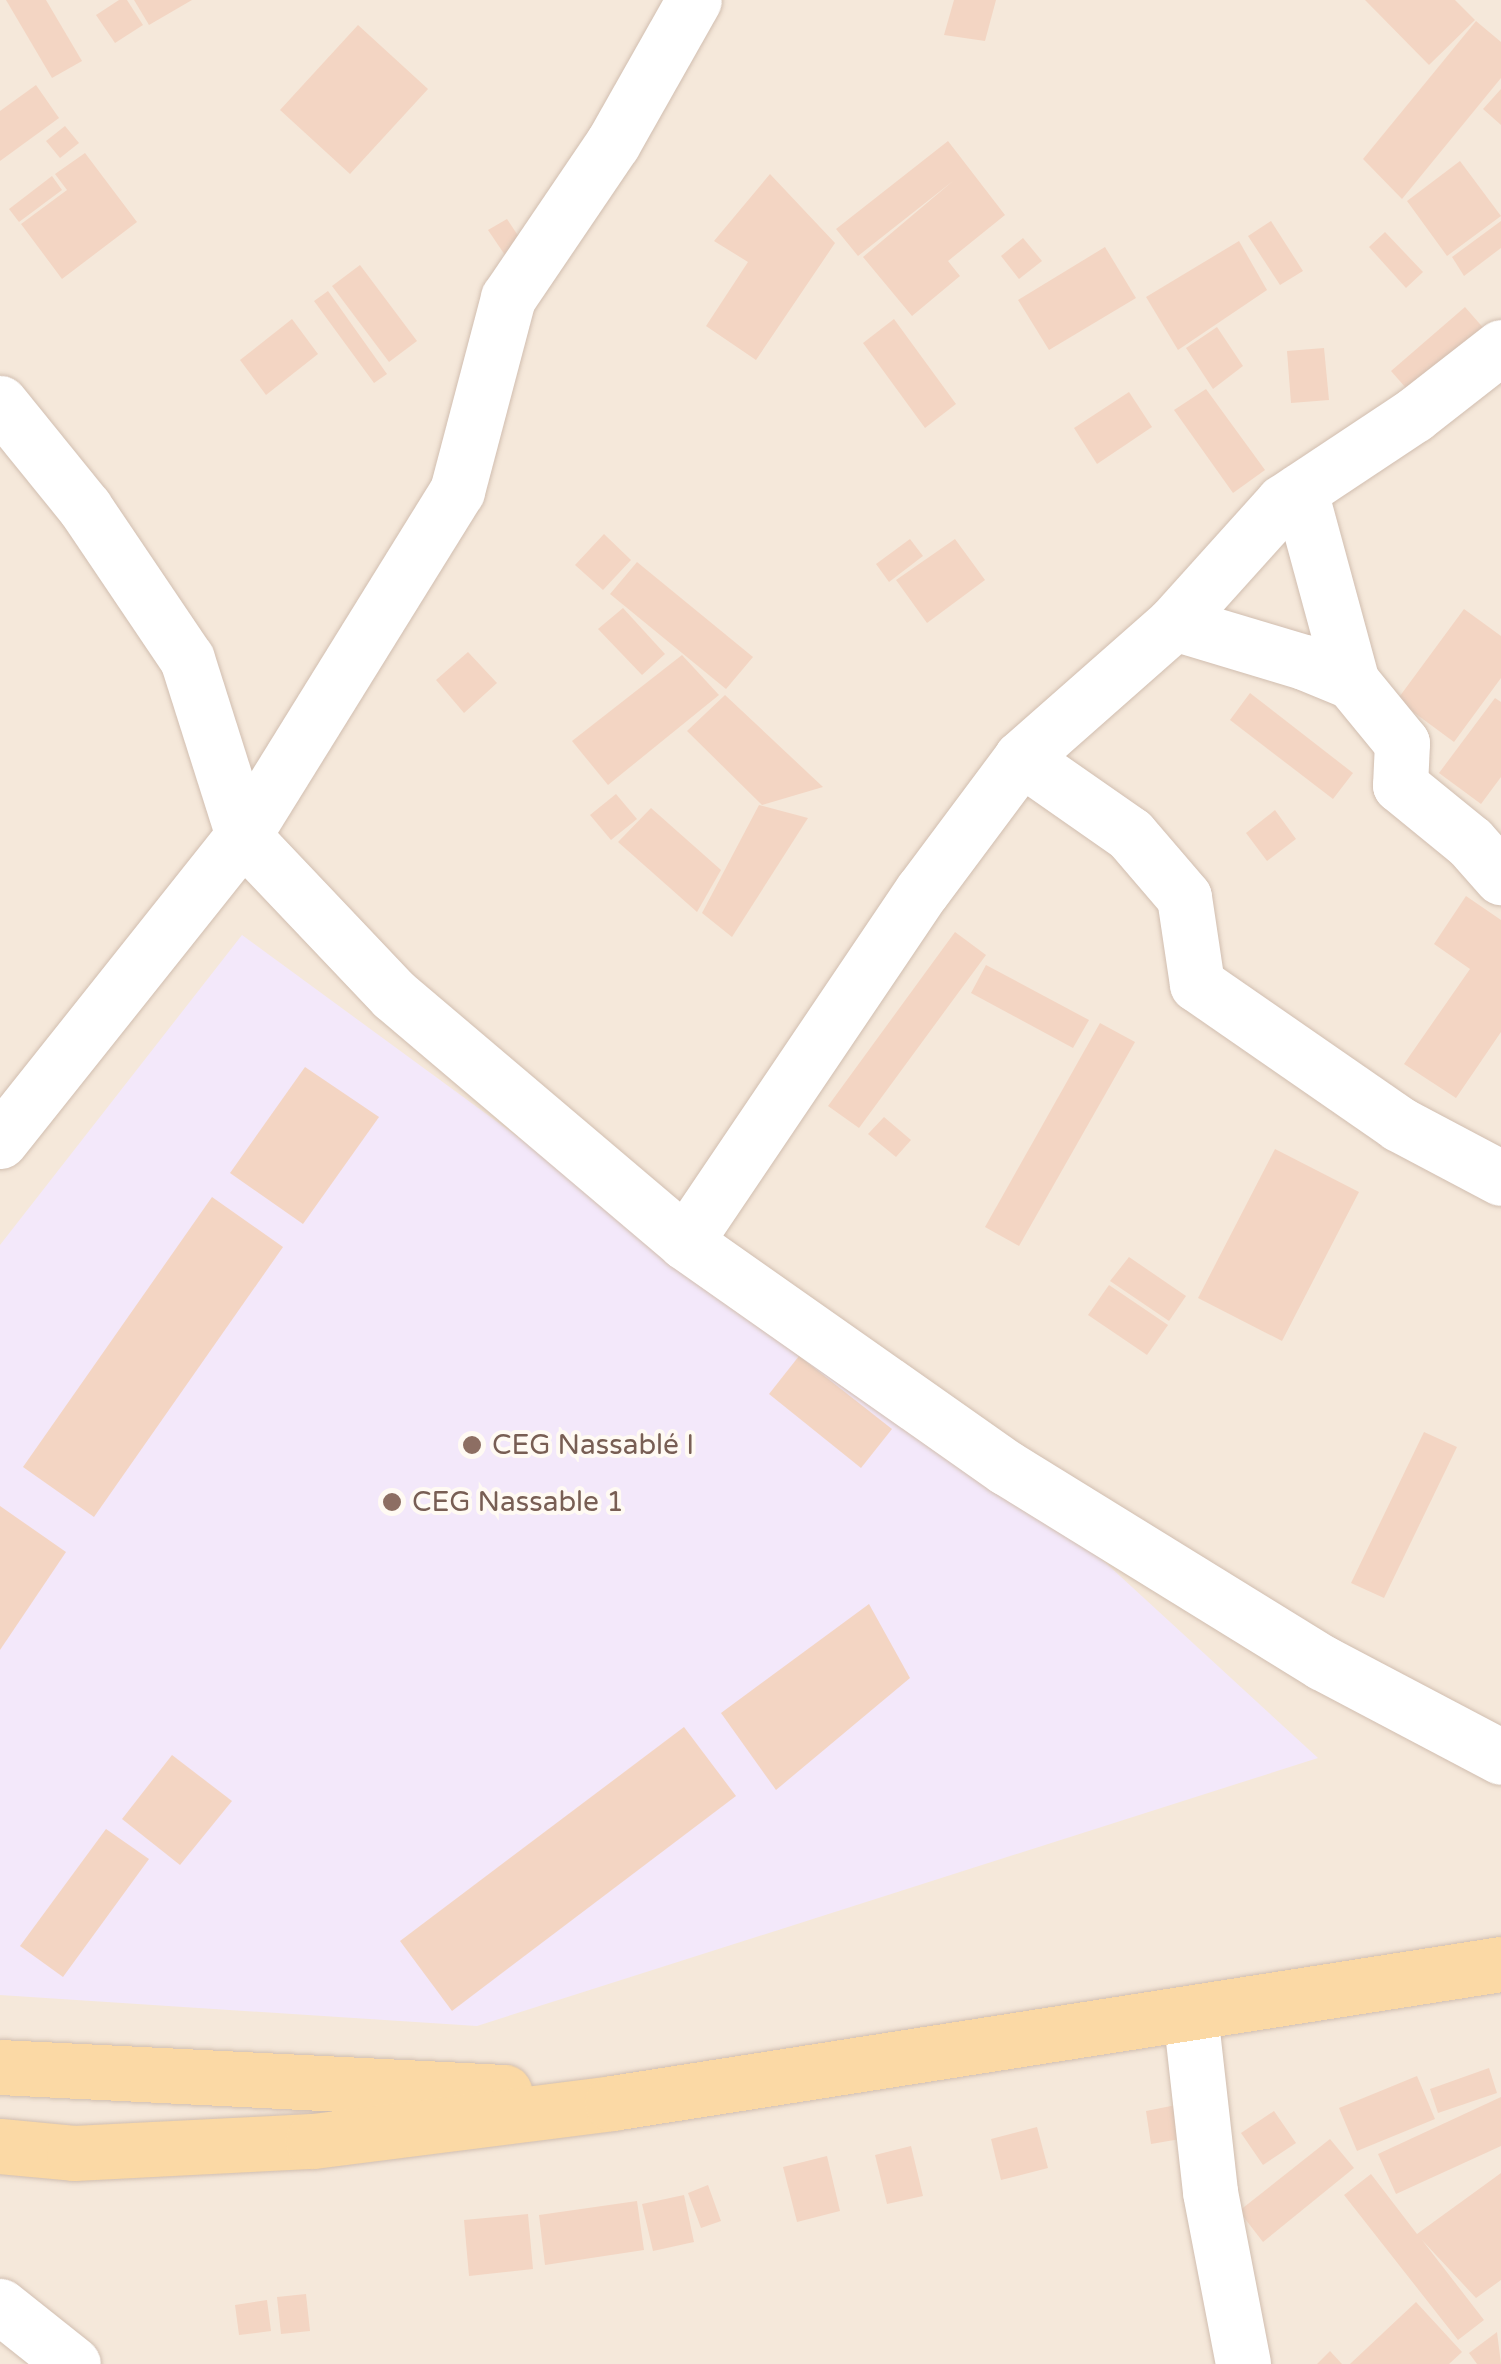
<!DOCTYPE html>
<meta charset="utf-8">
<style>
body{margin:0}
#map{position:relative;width:1501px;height:2364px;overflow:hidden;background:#fdf6ec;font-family:"Varela Round",sans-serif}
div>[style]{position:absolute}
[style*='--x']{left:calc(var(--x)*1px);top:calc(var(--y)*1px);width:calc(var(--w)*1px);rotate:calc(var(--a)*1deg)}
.residential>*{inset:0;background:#f5e8da}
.education>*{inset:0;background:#f3e8fa}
.building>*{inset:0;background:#f3d5c3}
.roads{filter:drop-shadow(0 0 2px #d1beb0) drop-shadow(0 0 2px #d1beb0)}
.minor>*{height:55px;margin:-27.5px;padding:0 27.5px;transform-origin:27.5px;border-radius:27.5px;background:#fff}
.primary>*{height:55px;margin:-27.5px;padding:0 27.5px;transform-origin:27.5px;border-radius:27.5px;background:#fbd9a5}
.dots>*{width:28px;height:28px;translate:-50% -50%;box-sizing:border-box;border:5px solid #fffaf3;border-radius:50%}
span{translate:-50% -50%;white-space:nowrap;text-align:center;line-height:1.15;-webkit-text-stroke:8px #fffaf3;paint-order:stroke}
.education-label{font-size:28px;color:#785e54}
.left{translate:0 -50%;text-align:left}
</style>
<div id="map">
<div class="residential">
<i style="clip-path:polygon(0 0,1501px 0,1501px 2364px,0 2364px)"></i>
</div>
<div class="education">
<i style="clip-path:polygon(242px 935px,806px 1348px,1083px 1542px,1318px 1758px,477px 2026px,0 1995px,0 1245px)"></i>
</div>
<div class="building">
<i style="clip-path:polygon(6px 0,46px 0,82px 61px,52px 78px)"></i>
<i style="clip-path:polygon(119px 0,127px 0,143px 25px,115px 43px,96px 15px)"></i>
<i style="clip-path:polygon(134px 0,192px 0,149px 25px)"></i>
<i style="clip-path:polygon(954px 0,996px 0,985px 41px,944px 35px)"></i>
<i style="clip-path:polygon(1365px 0,1455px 0,1475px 20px,1429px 65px)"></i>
<i style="clip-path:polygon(1476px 21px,1501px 42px,1501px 78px,1402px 199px,1363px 159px)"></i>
<i style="clip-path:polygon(358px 25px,428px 89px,350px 174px,280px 110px)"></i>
<i style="clip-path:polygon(36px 85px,59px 118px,0 161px,0 111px)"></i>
<i style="clip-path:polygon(1501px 89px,1501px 125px,1483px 109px)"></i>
<i style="clip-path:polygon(65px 126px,79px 143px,60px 158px,46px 141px)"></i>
<i style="clip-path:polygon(948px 141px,1005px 215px,948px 261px,960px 276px,912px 316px,863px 257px,953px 181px,858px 256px,836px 229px)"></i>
<i style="clip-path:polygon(85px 153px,137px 222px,62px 279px,21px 224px,67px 190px,55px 174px)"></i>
<i style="clip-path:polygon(1460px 161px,1501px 216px,1447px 256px,1407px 201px)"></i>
<i style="clip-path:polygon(770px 174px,835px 243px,756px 360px,706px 326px,748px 262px,714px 241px)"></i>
<i style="clip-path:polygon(52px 176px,62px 190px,19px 222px,9px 209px)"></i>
<i style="clip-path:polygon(507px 219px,529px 252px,511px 264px,488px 230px)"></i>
<i style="clip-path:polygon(1271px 221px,1303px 271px,1280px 285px,1248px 236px)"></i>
<i style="clip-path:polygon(1501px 221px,1501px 248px,1464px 276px,1452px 257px)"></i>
<i style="clip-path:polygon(1385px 232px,1423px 272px,1406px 288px,1369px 247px)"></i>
<i style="clip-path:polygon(1023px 238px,1042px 261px,1019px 279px,1001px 256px)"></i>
<i style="clip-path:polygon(1239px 241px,1267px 290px,1178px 350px,1146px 297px)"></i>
<i style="clip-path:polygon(1105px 247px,1136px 298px,1049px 350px,1018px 300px)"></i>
<i style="clip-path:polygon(360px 265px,417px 341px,389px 362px,332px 286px)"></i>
<i style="clip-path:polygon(328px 291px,387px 374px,374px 383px,314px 301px)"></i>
<i style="clip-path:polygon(1465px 307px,1493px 339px,1420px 404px,1391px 371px)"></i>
<i style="clip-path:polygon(292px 319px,318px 354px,266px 395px,240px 360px)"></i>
<i style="clip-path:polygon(894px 319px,956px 404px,925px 428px,863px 343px)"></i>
<i style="clip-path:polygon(1217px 327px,1243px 366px,1213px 389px,1186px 348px)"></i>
<i style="clip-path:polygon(1324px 348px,1329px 400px,1291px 403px,1287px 351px)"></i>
<i style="clip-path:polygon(1206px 389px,1265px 470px,1233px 493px,1174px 410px)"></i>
<i style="clip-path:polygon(1129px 392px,1152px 427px,1097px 464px,1074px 428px)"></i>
<i style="clip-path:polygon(604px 534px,631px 560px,603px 590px,575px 565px)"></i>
<i style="clip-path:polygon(910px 539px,923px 556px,889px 582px,876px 564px)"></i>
<i style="clip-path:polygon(955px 539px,985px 580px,927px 623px,896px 580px)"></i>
<i style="clip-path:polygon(637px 562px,753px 657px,726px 689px,610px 594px)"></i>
<i style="clip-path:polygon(623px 608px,665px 654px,642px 675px,598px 629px)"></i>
<i style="clip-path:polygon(1464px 609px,1501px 636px,1501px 678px,1454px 742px,1397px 700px)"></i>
<i style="clip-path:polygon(468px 652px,497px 683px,464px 713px,436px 680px)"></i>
<i style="clip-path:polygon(682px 655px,719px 695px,608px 785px,572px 741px)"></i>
<i style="clip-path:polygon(1250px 693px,1353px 773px,1333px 799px,1230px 720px)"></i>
<i style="clip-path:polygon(725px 695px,823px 787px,762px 805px,687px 731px)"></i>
<i style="clip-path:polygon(1495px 698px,1501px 702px,1501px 777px,1481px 804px,1439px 773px)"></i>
<i style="clip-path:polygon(616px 794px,637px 819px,611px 840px,590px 815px)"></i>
<i style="clip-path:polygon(759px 805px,808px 818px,732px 937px,702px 913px)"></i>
<i style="clip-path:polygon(651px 808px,721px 870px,697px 912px,618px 842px)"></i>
<i style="clip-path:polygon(1275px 810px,1296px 839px,1267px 861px,1246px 833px)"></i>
<i style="clip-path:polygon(1466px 896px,1501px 920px,1501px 1032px,1456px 1098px,1404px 1064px,1470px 969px,1434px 944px)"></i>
<i style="clip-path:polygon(955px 932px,986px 955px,859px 1128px,828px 1106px)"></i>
<i style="clip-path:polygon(986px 965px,1089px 1020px,1073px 1048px,971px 993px)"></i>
<i style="clip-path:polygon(1100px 1023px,1135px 1042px,1019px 1246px,985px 1227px)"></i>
<i style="clip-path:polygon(305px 1067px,379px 1117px,303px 1224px,230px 1173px)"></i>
<i style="clip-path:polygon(884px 1117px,911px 1140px,896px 1157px,868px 1134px)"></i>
<i style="clip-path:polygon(1275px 1149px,1359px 1192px,1282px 1341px,1198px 1298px)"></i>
<i style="clip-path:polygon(212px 1197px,283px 1247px,94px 1517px,23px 1467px)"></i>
<i style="clip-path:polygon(1129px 1257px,1186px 1296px,1169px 1321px,1110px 1281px)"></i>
<i style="clip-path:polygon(1109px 1285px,1168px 1325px,1147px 1355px,1088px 1315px)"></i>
<i style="clip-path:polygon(799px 1356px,892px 1429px,861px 1468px,769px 1394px)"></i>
<i style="clip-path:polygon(1424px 1432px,1457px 1447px,1384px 1598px,1351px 1583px)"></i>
<i style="clip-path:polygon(0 1506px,66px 1552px,0 1650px)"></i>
<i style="clip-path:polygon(869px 1604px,910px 1678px,776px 1790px,721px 1713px)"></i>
<i style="clip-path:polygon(684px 1727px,736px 1796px,452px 2011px,400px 1941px)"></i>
<i style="clip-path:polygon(172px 1755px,232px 1801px,180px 1865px,122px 1819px)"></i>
<i style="clip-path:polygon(106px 1829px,149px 1859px,63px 1977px,20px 1946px)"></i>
<i style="clip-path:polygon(1489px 2068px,1497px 2093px,1438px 2113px,1430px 2089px)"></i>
<i style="clip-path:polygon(1417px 2076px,1435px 2119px,1357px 2151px,1339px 2108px)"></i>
<i style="clip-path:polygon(1501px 2097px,1501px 2146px,1396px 2194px,1378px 2154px)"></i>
<i style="clip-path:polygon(1186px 2103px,1192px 2137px,1151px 2144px,1146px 2111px)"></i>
<i style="clip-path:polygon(1274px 2111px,1296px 2143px,1263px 2165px,1241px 2133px)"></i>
<i style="clip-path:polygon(1037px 2127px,1048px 2168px,1001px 2180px,991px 2139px)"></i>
<i style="clip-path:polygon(1330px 2139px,1354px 2168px,1263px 2242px,1239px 2211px)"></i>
<i style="clip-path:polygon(911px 2146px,923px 2196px,887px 2204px,875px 2155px)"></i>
<i style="clip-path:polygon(827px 2156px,840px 2211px,797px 2222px,783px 2167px)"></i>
<i style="clip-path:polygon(1501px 2173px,1501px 2280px,1476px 2298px,1422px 2240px,1484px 2320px,1458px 2340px,1344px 2195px,1371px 2174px,1417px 2234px)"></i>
<i style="clip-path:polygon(708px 2185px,721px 2221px,701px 2228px,688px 2193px)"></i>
<i style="clip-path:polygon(684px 2195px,694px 2242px,653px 2251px,642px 2204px)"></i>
<i style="clip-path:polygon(637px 2201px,644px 2250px,545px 2265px,539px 2215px)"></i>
<i style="clip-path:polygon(528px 2214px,533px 2269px,469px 2276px,464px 2220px)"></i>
<i style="clip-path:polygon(306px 2294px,310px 2331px,281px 2334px,277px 2297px)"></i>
<i style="clip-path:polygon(267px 2300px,271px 2331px,239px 2335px,235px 2305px)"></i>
<i style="clip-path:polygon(1416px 2302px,1462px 2352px,1449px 2364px,1350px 2364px)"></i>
<i style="clip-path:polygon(1497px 2332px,1501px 2364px,1477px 2364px,1469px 2353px)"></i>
<i style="clip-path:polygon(1330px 2351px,1342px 2364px,1317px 2364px)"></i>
</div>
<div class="roads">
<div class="minor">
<i style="--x:0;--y:403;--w:135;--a:51"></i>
<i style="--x:85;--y:508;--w:182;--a:56"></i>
<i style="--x:187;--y:659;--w:186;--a:72.4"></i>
<i style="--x:243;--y:836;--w:219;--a:46.5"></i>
<i style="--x:394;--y:995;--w:382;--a:40.3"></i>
<i style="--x:685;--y:1242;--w:393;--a:35.1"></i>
<i style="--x:1007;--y:1468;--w:371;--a:31.7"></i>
<i style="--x:1323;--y:1663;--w:201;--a:27.8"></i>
<i style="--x:1300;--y:491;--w:198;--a:74.8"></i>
<i style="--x:1174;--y:623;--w:136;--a:16.7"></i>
<i style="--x:1304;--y:662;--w:52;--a:22.6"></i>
<i style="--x:1352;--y:682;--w:79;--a:50.7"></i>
<i style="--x:1402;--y:743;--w:42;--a:92.7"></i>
<i style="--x:1400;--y:785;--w:90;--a:39.2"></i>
<i style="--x:1470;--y:842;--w:47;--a:48.5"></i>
<i style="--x:1021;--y:758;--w:133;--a:34.9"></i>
<i style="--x:1130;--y:834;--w:83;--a:49.4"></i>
<i style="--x:1184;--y:897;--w:88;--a:81.5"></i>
<i style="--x:1197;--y:984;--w:246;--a:34.7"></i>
<i style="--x:1399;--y:1124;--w:115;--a:27.9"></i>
<i style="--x:0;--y:1141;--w:390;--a:-51.5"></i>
<i style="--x:243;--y:836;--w:406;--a:-58.2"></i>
<i style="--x:457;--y:491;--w:200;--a:-75.2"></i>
<i style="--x:508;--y:298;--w:187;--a:-55.9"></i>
<i style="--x:613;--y:143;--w:164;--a:-60.5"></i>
<i style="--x:685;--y:1242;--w:424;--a:-56"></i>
<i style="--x:922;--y:891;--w:166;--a:-53.3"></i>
<i style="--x:1021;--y:758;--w:204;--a:-41.4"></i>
<i style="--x:1174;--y:623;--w:163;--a:-48"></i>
<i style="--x:1283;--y:502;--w:157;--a:-33.6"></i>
<i style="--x:1414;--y:415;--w:110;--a:-38"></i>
<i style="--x:1190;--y:2013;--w:180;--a:83.6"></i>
<i style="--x:1210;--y:2192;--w:175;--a:79.1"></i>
<i style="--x:0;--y:2306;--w:93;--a:38.5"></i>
</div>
<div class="primary">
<i style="--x:0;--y:2067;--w:505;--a:2.84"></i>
<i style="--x:0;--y:2146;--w:74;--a:5.4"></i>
<i style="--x:74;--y:2153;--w:239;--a:-2.9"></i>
<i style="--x:313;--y:2141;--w:301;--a:-7.2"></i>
<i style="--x:612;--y:2103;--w:900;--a:-8.89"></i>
</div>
</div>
<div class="dots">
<i style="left:472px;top:1445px;background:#8d6e63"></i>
<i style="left:392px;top:1502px;background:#8d6e63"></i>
</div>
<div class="education-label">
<span class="left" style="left:492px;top:1445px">CEG Nassablé I</span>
<span class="left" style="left:412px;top:1502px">CEG Nassable 1</span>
</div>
</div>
